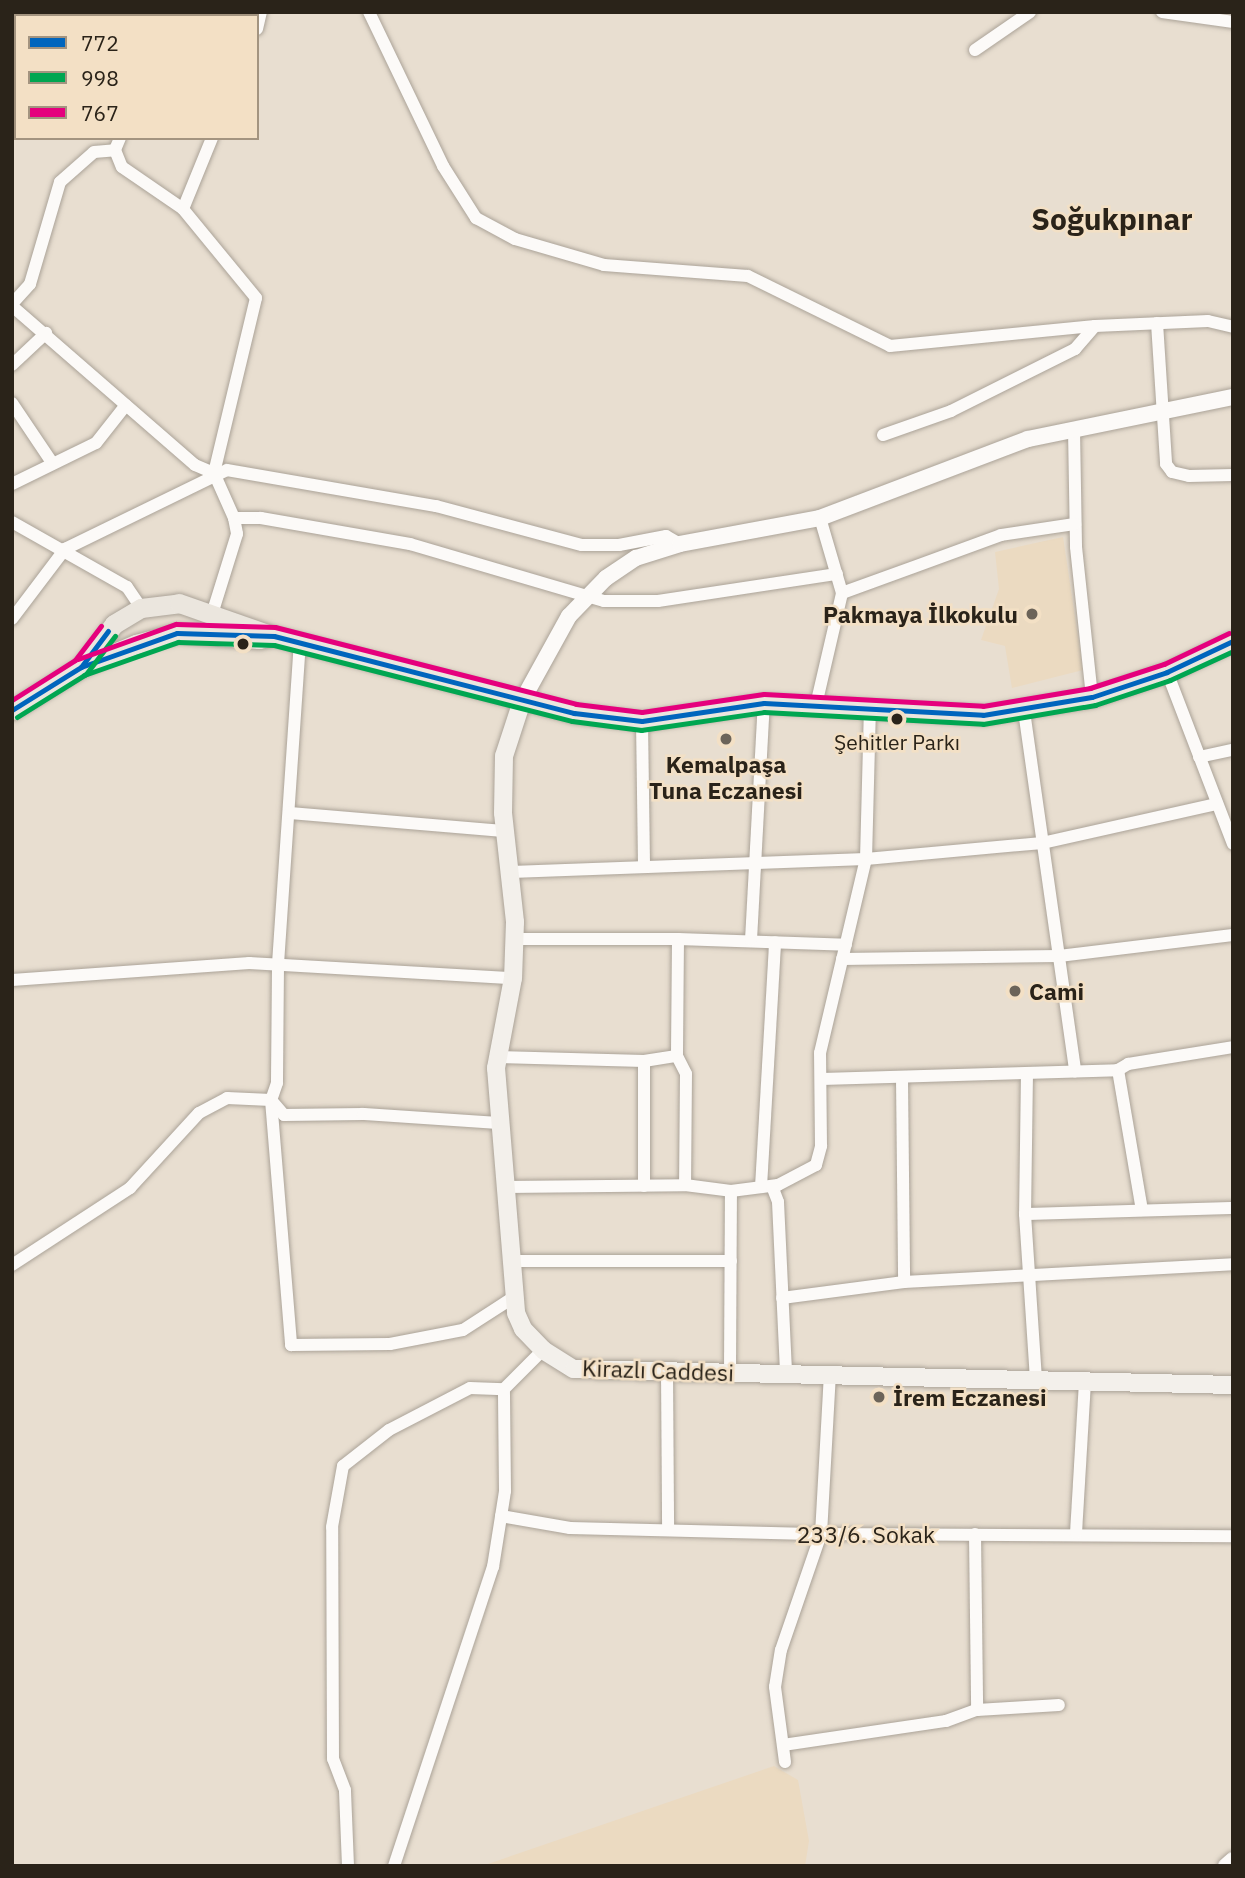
<!DOCTYPE html>
<meta charset="utf-8">
<style>
body{margin:0}
#map{position:relative;width:1245px;height:1878px;overflow:hidden;background:#e8ded0;font-family:"IBM Plex Sans",sans-serif}
div>[style]{position:absolute}
[style*='--x']{left:calc(var(--x)*1px);top:calc(var(--y)*1px);width:calc(var(--w)*1px);rotate:calc(var(--a)*1deg)}
.built>*{inset:0;background:#ebdac1}
.roads{filter:drop-shadow(0 0 2px #aba398) drop-shadow(0 0 2px #aba398)}
.minor>*{height:12px;margin:-6px;padding:0 6px;transform-origin:6px;border-radius:6px;background:#fcfaf8}
.tertiary>*{height:16px;margin:-8px;padding:0 8px;transform-origin:8px;border-radius:8px;background:#fcfaf8}
.secondary>*{height:18px;margin:-9px;padding:0 9px;transform-origin:9px;border-radius:9px;background:#f3f0eb}
.primary>*{height:19px;margin:-9.5px;padding:0 9.5px;transform-origin:9.5px;border-radius:9.5px;background:#ebe6de}
.bus-1>*{height:5px;margin:-2.5px;padding:0 2.5px;transform-origin:2.5px;border-radius:2.5px;background:#0065bd}
.bus-2>*{height:5px;margin:-2.5px;padding:0 2.5px;transform-origin:2.5px;border-radius:2.5px;background:#00a651}
.bus-3>*{height:5px;margin:-2.5px;padding:0 2.5px;transform-origin:2.5px;border-radius:2.5px;background:#e5007d}
.dots>*{width:19px;height:19px;translate:-50% -50%;box-sizing:border-box;border:4px solid #f3e0c5;border-radius:50%}
span{translate:-50% -50%;white-space:nowrap;text-align:center;line-height:1.15;-webkit-text-stroke:5px #f3e0c5;paint-order:stroke}
.bus-label{font-size:21px;color:#2a2319}
.poi-label{font-size:23px;color:#2a2319;font-weight:700}
.right{translate:-100% -50%;text-align:right}
.left{translate:0 -50%;text-align:left}
.street-label{font-size:23px;color:#2a2319}
.district-label{font-size:30px;color:#2a2319;font-weight:700}
.frame{position:absolute;inset:0;border:14px solid #2a2319;pointer-events:none}
.legend{position:absolute;left:14px;top:14px;width:245px;height:126px;box-sizing:border-box;background:#f3e0c5;border:2px solid #a39480;margin:0;padding:9px 12px;list-style:none;font-size:21px;color:#2a2319}
.legend li{display:flex;align-items:center;gap:14px;height:35px}
.legend b{width:35px;border:2px solid #a39480}
</style>
<div id="map">
<div class="built">
<i style="clip-path:polygon(1063px 537px,1083px 670px,1012px 688px,1005px 646px,981px 640px,999px 589px,995px 552px)"></i>
<i style="clip-path:polygon(774px 1766px,798px 1780px,809px 1841px,805px 1866px,482px 1866px)"></i>
</div>
<div class="roads">
<div class="minor">
<i style="--x:32;--y:12;--w:4;--a:76"></i>
<i style="--x:147;--y:12;--w:9;--a:27"></i>
<i style="--x:369;--y:12;--w:171;--a:64.3"></i>
<i style="--x:443;--y:166;--w:62;--a:57.6"></i>
<i style="--x:476;--y:218;--w:44;--a:28.3"></i>
<i style="--x:515;--y:239;--w:93;--a:16.3"></i>
<i style="--x:604;--y:265;--w:144;--a:4.4"></i>
<i style="--x:748;--y:276;--w:158;--a:26.2"></i>
<i style="--x:890;--y:346;--w:206;--a:-5.6"></i>
<i style="--x:1095;--y:326;--w:113;--a:-2.5"></i>
<i style="--x:1208;--y:321;--w:26;--a:13"></i>
<i style="--x:1162;--y:12;--w:72;--a:8"></i>
<i style="--x:257;--y:29;--w:17;--a:-77"></i>
<i style="--x:975;--y:50;--w:67;--a:-34.6"></i>
<i style="--x:120;--y:138;--w:13;--a:113"></i>
<i style="--x:115;--y:150;--w:18;--a:68"></i>
<i style="--x:122;--y:167;--w:74;--a:34.5"></i>
<i style="--x:183;--y:209;--w:77;--a:-67.8"></i>
<i style="--x:183;--y:209;--w:115;--a:50.6"></i>
<i style="--x:256;--y:298;--w:180;--a:103.5"></i>
<i style="--x:214;--y:473;--w:49;--a:66"></i>
<i style="--x:234;--y:518;--w:16;--a:79"></i>
<i style="--x:237;--y:534;--w:81;--a:107.3"></i>
<i style="--x:12;--y:304;--w:27;--a:-48"></i>
<i style="--x:30;--y:284;--w:106;--a:-73.6"></i>
<i style="--x:60;--y:182;--w:45;--a:-41.4"></i>
<i style="--x:94;--y:152;--w:21;--a:-5"></i>
<i style="--x:12;--y:306;--w:242;--a:41"></i>
<i style="--x:195;--y:465;--w:21;--a:23"></i>
<i style="--x:1157;--y:323;--w:141;--a:86.3"></i>
<i style="--x:1166;--y:464;--w:10;--a:53"></i>
<i style="--x:1172;--y:472;--w:17;--a:13"></i>
<i style="--x:1189;--y:476;--w:44;--a:-1.3"></i>
<i style="--x:12;--y:365;--w:47;--a:-43.3"></i>
<i style="--x:12;--y:403;--w:73;--a:56.1"></i>
<i style="--x:1074;--y:430;--w:117;--a:89"></i>
<i style="--x:1076;--y:547;--w:151;--a:83.9"></i>
<i style="--x:883;--y:435;--w:72;--a:-19.4"></i>
<i style="--x:951;--y:411;--w:139;--a:-26.6"></i>
<i style="--x:1075;--y:349;--w:30;--a:-49"></i>
<i style="--x:12;--y:484;--w:93;--a:-26"></i>
<i style="--x:96;--y:443;--w:48;--a:-51.7"></i>
<i style="--x:234;--y:518;--w:27;--a:0"></i>
<i style="--x:261;--y:518;--w:151;--a:9.9"></i>
<i style="--x:410;--y:544;--w:202;--a:16.4"></i>
<i style="--x:604;--y:601;--w:54;--a:0"></i>
<i style="--x:658;--y:601;--w:181;--a:-8.6"></i>
<i style="--x:12;--y:522;--w:132;--a:29.5"></i>
<i style="--x:127;--y:587;--w:25;--a:56"></i>
<i style="--x:842;--y:593;--w:169;--a:-20"></i>
<i style="--x:1001;--y:535;--w:75;--a:-8.5"></i>
<i style="--x:12;--y:619;--w:88;--a:-52.9"></i>
<i style="--x:65;--y:549;--w:180;--a:-26"></i>
<i style="--x:227;--y:470;--w:212;--a:9.8"></i>
<i style="--x:436;--y:506;--w:151;--a:15"></i>
<i style="--x:582;--y:545;--w:37;--a:0"></i>
<i style="--x:619;--y:545;--w:48;--a:-10.8"></i>
<i style="--x:666;--y:536;--w:16;--a:30"></i>
<i style="--x:300;--y:641;--w:326;--a:93.9"></i>
<i style="--x:278;--y:966;--w:117;--a:90.5"></i>
<i style="--x:277;--y:1083;--w:18;--a:109"></i>
<i style="--x:271;--y:1100;--w:246;--a:85.3"></i>
<i style="--x:291;--y:1345;--w:99;--a:-0.6"></i>
<i style="--x:390;--y:1344;--w:74;--a:-10.9"></i>
<i style="--x:463;--y:1330;--w:61;--a:-32.9"></i>
<i style="--x:1167;--y:672;--w:184;--a:69"></i>
<i style="--x:816;--y:705;--w:115;--a:-76.9"></i>
<i style="--x:842;--y:593;--w:78;--a:-106.3"></i>
<i style="--x:1024;--y:711;--w:364;--a:81.9"></i>
<i style="--x:642;--y:721;--w:146;--a:89.2"></i>
<i style="--x:1199;--y:757;--w:35;--a:-12"></i>
<i style="--x:290;--y:813;--w:217;--a:4.8"></i>
<i style="--x:511;--y:872;--w:355;--a:-2.1"></i>
<i style="--x:866;--y:859;--w:177;--a:-5.2"></i>
<i style="--x:1042;--y:843;--w:179;--a:-12.6"></i>
<i style="--x:514;--y:939;--w:164;--a:0"></i>
<i style="--x:678;--y:939;--w:168;--a:2"></i>
<i style="--x:678;--y:939;--w:117;--a:90.5"></i>
<i style="--x:677;--y:1056;--w:20;--a:63"></i>
<i style="--x:686;--y:1074;--w:111;--a:90.5"></i>
<i style="--x:751;--y:940;--w:237;--a:-86.9"></i>
<i style="--x:842;--y:959;--w:217;--a:-0.8"></i>
<i style="--x:1059;--y:956;--w:175;--a:-6.9"></i>
<i style="--x:12;--y:980;--w:238;--a:-4.1"></i>
<i style="--x:249;--y:963;--w:264;--a:3.3"></i>
<i style="--x:498;--y:1057;--w:146;--a:1.6"></i>
<i style="--x:644;--y:1061;--w:33;--a:-9"></i>
<i style="--x:1118;--y:1070;--w:142;--a:80.3"></i>
<i style="--x:1027;--y:1073;--w:141;--a:90.8"></i>
<i style="--x:1025;--y:1214;--w:166;--a:86.2"></i>
<i style="--x:902;--y:1078;--w:204;--a:89.4"></i>
<i style="--x:822;--y:1079;--w:296;--a:-1.7"></i>
<i style="--x:1118;--y:1070;--w:12;--a:-31"></i>
<i style="--x:1128;--y:1064;--w:106;--a:-9.2"></i>
<i style="--x:644;--y:1186;--w:125;--a:-90"></i>
<i style="--x:772;--y:1186;--w:17;--a:69"></i>
<i style="--x:778;--y:1202;--w:172;--a:87.3"></i>
<i style="--x:506;--y:1187;--w:179;--a:-0.6"></i>
<i style="--x:685;--y:1185;--w:46;--a:7.4"></i>
<i style="--x:731;--y:1191;--w:47;--a:-7.3"></i>
<i style="--x:778;--y:1185;--w:43;--a:-27.8"></i>
<i style="--x:816;--y:1165;--w:20;--a:-75"></i>
<i style="--x:821;--y:1146;--w:93;--a:-90.6"></i>
<i style="--x:820;--y:1053;--w:199;--a:-76.7"></i>
<i style="--x:866;--y:859;--w:151;--a:-88.5"></i>
<i style="--x:761;--y:1187;--w:245;--a:-86.7"></i>
<i style="--x:1025;--y:1214;--w:208;--a:-1.7"></i>
<i style="--x:511;--y:1261;--w:220;--a:0"></i>
<i style="--x:12;--y:1265;--w:141;--a:-33.1"></i>
<i style="--x:130;--y:1188;--w:102;--a:-47.4"></i>
<i style="--x:199;--y:1113;--w:32;--a:-28"></i>
<i style="--x:227;--y:1098;--w:44;--a:2.6"></i>
<i style="--x:271;--y:1100;--w:20;--a:49"></i>
<i style="--x:284;--y:1115;--w:79;--a:-0.7"></i>
<i style="--x:363;--y:1114;--w:137;--a:3.8"></i>
<i style="--x:782;--y:1298;--w:123;--a:-7.5"></i>
<i style="--x:904;--y:1282;--w:329;--a:-3.1"></i>
<i style="--x:667;--y:1371;--w:158;--a:89.6"></i>
<i style="--x:730;--y:1373;--w:182;--a:-89.7"></i>
<i style="--x:501;--y:1516;--w:70;--a:9.9"></i>
<i style="--x:570;--y:1528;--w:251;--a:1.4"></i>
<i style="--x:821;--y:1534;--w:412;--a:0.3"></i>
<i style="--x:1076;--y:1533;--w:152;--a:-86.6"></i>
<i style="--x:975;--y:1534;--w:176;--a:89.3"></i>
<i style="--x:783;--y:1745;--w:165;--a:-8.4"></i>
<i style="--x:946;--y:1721;--w:33;--a:-20"></i>
<i style="--x:977;--y:1710;--w:82;--a:-3.5"></i>
<i style="--x:785;--y:1762;--w:76;--a:-97.6"></i>
<i style="--x:775;--y:1687;--w:37;--a:-81"></i>
<i style="--x:781;--y:1650;--w:123;--a:-71"></i>
<i style="--x:821;--y:1534;--w:159;--a:-86.8"></i>
<i style="--x:348;--y:1866;--w:76;--a:-92.3"></i>
<i style="--x:345;--y:1790;--w:33;--a:-111"></i>
<i style="--x:333;--y:1759;--w:232;--a:-90.2"></i>
<i style="--x:332;--y:1527;--w:62;--a:-79.8"></i>
<i style="--x:343;--y:1466;--w:58;--a:-38"></i>
<i style="--x:389;--y:1430;--w:91;--a:-27.4"></i>
<i style="--x:470;--y:1388;--w:34;--a:2"></i>
<i style="--x:394;--y:1866;--w:315;--a:-71.7"></i>
<i style="--x:493;--y:1567;--w:77;--a:-81"></i>
<i style="--x:505;--y:1491;--w:102;--a:-90.6"></i>
<i style="--x:504;--y:1389;--w:55;--a:-45"></i>
</div>
<div class="tertiary">
<i style="--x:522;--y:701;--w:97;--a:-61.1"></i>
<i style="--x:569;--y:616;--w:53;--a:-45.8"></i>
<i style="--x:606;--y:578;--w:36;--a:-34"></i>
<i style="--x:636;--y:558;--w:46;--a:-17.7"></i>
<i style="--x:680;--y:544;--w:142;--a:-10.5"></i>
<i style="--x:820;--y:518;--w:222;--a:-20.8"></i>
<i style="--x:1028;--y:439;--w:209;--a:-11.6"></i>
<i style="--x:1226;--y:1866;--w:9;--a:-41"></i>
</div>
<div class="secondary">
<i style="--x:522;--y:701;--w:58;--a:108.1"></i>
<i style="--x:504;--y:756;--w:57;--a:91"></i>
<i style="--x:503;--y:813;--w:110;--a:83.7"></i>
<i style="--x:515;--y:922;--w:56;--a:92"></i>
<i style="--x:513;--y:978;--w:92;--a:100.7"></i>
<i style="--x:496;--y:1068;--w:246;--a:85.3"></i>
<i style="--x:516;--y:1313;--w:17;--a:66"></i>
<i style="--x:523;--y:1329;--w:29;--a:46"></i>
<i style="--x:543;--y:1350;--w:36;--a:32"></i>
<i style="--x:574;--y:1369;--w:659;--a:1.39"></i>
</div>
<div class="primary">
<i style="--x:81;--y:667;--w:60;--a:-22.7"></i>
<i style="--x:136;--y:644;--w:42;--a:-15"></i>
<i style="--x:177;--y:633;--w:82;--a:4.2"></i>
<i style="--x:259;--y:639;--w:15;--a:-11"></i>
<i style="--x:274;--y:636;--w:310;--a:14.4"></i>
<i style="--x:574;--y:713;--w:68;--a:6.7"></i>
<i style="--x:642;--y:721;--w:123;--a:-8.4"></i>
<i style="--x:764;--y:703;--w:219;--a:3.1"></i>
<i style="--x:983;--y:715;--w:110;--a:-9.4"></i>
<i style="--x:1092;--y:697;--w:79;--a:-18.4"></i>
<i style="--x:1167;--y:672;--w:73;--a:-25.2"></i>
<i style="--x:12;--y:710;--w:81;--a:-31.9"></i>
<i style="--x:81;--y:667;--w:54;--a:-52.5"></i>
<i style="--x:114;--y:624;--w:31;--a:-31"></i>
<i style="--x:141;--y:608;--w:38;--a:-7"></i>
<i style="--x:179;--y:603;--w:100;--a:19.3"></i>
</div>
</div>
<div class="bus-1">
<i style="--x:81;--y:667;--w:102;--a:-19.5"></i>
<i style="--x:177;--y:633;--w:97;--a:1.8"></i>
<i style="--x:274;--y:636;--w:310;--a:14.4"></i>
<i style="--x:574;--y:713;--w:68;--a:6.7"></i>
<i style="--x:642;--y:721;--w:123;--a:-8.4"></i>
<i style="--x:764;--y:703;--w:219;--a:3.1"></i>
<i style="--x:983;--y:715;--w:110;--a:-9.4"></i>
<i style="--x:1092;--y:697;--w:79;--a:-18.4"></i>
<i style="--x:1167;--y:672;--w:73;--a:-25.2"></i>
<i style="--x:12;--y:710;--w:81;--a:-31.9"></i>
<i style="--x:81;--y:667;--w:45;--a:-53.1"></i>
</div>
<div class="bus-2">
<i style="--x:84;--y:675;--w:100;--a:-19.3"></i>
<i style="--x:178;--y:642;--w:96;--a:1.8"></i>
<i style="--x:274;--y:645;--w:308;--a:14.3"></i>
<i style="--x:572;--y:721;--w:70;--a:7.4"></i>
<i style="--x:641;--y:730;--w:124;--a:-8.3"></i>
<i style="--x:764;--y:712;--w:219;--a:3.1"></i>
<i style="--x:983;--y:724;--w:114;--a:-9.6"></i>
<i style="--x:1095;--y:705;--w:79;--a:-18.4"></i>
<i style="--x:1170;--y:680;--w:69;--a:-24.7"></i>
<i style="--x:17;--y:717;--w:81;--a:-31.9"></i>
<i style="--x:86;--y:674;--w:48;--a:-52.7"></i>
</div>
<div class="bus-3">
<i style="--x:78;--y:659;--w:104;--a:-19.7"></i>
<i style="--x:176;--y:624;--w:99;--a:1.7"></i>
<i style="--x:275;--y:627;--w:311;--a:14.3"></i>
<i style="--x:576;--y:704;--w:66;--a:6.9"></i>
<i style="--x:642;--y:712;--w:123;--a:-8.4"></i>
<i style="--x:764;--y:694;--w:219;--a:3.1"></i>
<i style="--x:983;--y:706;--w:109;--a:-9.5"></i>
<i style="--x:1090;--y:688;--w:78;--a:-18"></i>
<i style="--x:1164;--y:664;--w:72;--a:-25.5"></i>
<i style="--x:12;--y:700;--w:75;--a:-32.4"></i>
<i style="--x:75;--y:660;--w:43;--a:-52.6"></i>
</div>
<div class="dots">
<i style="left:1032px;top:614px;background:#6c6459"></i>
<i style="left:243px;top:644px;background:#2a2319"></i>
<i style="left:897px;top:719px;background:#2a2319"></i>
<i style="left:726px;top:739px;background:#6c6459"></i>
<i style="left:1015px;top:991px;background:#6c6459"></i>
<i style="left:879px;top:1397px;background:#6c6459"></i>
</div>
<div class="bus-label">
<span style="left:897px;top:742px">Şehitler Parkı</span>
</div>
<div class="poi-label">
<span class="right" style="left:1018px;top:614px">Pakmaya İlkokulu</span>
<span style="left:726px;top:777px">Kemalpaşa<br>Tuna Eczanesi</span>
<span class="left" style="left:1029px;top:991px">Cami</span>
<span class="left" style="left:893px;top:1397px">İrem Eczanesi</span>
</div>
<div class="street-label">
<span style="left:658px;top:1370px;rotate:2deg">Kirazlı Caddesi</span>
<span style="left:866px;top:1534px">233/6. Sokak</span>
</div>
<div class="district-label">
<span style="left:1112px;top:219px">Soğukpınar</span>
</div>
<div class="frame"></div>
<ul class="legend">
<li><b style="height:9px;background:#0065bd"></b>772</li>
<li><b style="height:9px;background:#00a651"></b>998</li>
<li><b style="height:9px;background:#e5007d"></b>767</li>
</ul>
</div>
